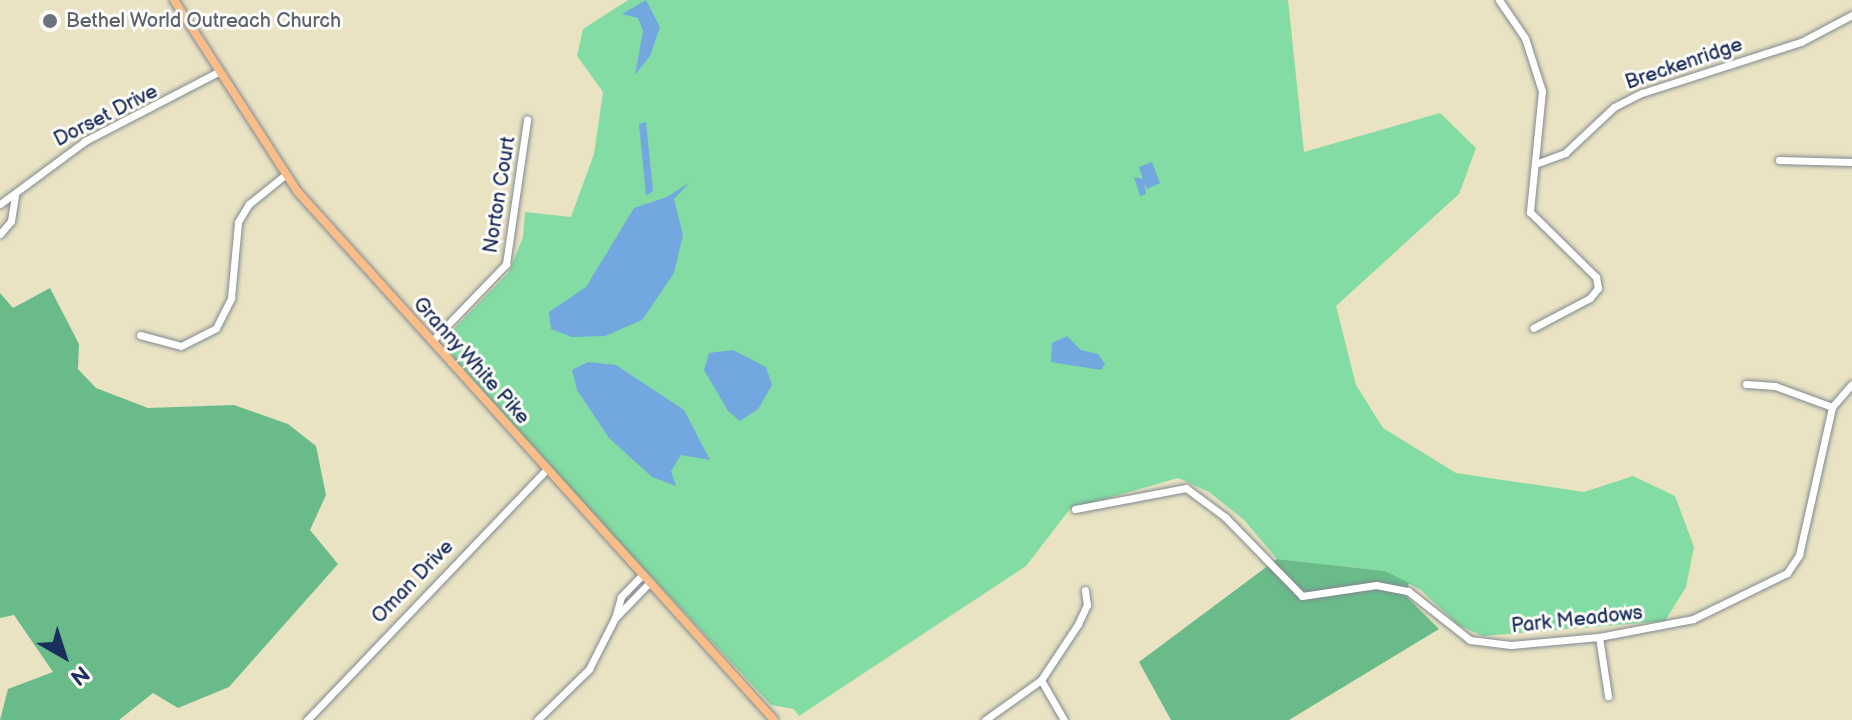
<!DOCTYPE html>
<style>
body{margin:0}
#map{position:relative;width:1852px;height:720px;overflow:hidden;background:#e9e3c3;font-family:"Balsamiq Sans",sans-serif}
div>[style]{position:absolute}
[style*='--x']{left:calc(var(--x)*1px);top:calc(var(--y)*1px);width:calc(var(--w)*1px);rotate:calc(var(--a)*1deg)}
.green>*{inset:0;background:#82dca3}
.forest>*{inset:0;background:#69bc89}
.water>*{inset:0;background:#72a7df}
.roads{filter:drop-shadow(0 0 2px #828990) drop-shadow(0 0 2px #828990)}
.minor>*{height:7px;margin:-3.5px;padding:0 3.5px;transform-origin:3.5px;border-radius:3.5px;background:#fff}
.major>*{height:8px;margin:-4px;padding:0 4px;transform-origin:4px;border-radius:4px;background:#f8bd89}
.dots>*{width:22px;height:22px;translate:-50% -50%;box-sizing:border-box;border:4px solid #fdfcf7;border-radius:50%}
span{translate:-50% -50%;white-space:nowrap;text-align:center;line-height:1.15;-webkit-text-stroke:6px #fdfcf7;paint-order:stroke}
.worship-label{font-size:20px;color:#5b616d}
.left{translate:0 -50%;text-align:left}
.street-label{font-size:20px;color:#1b2f5e}
.north{position:absolute;left:24px;top:616px;width:80px;height:80px;-webkit-text-stroke:6px #fdfcf7;paint-order:stroke;rotate:141deg;font-size:22px;font-weight:700;line-height:32px;text-align:center;color:#1b2f5e}
.north::after{content:'';display:block;margin:auto;width:28px;height:36px;background:#1b2f5e;clip-path:polygon(50% 0,100% 100%,50% 72%,0 100%)}
</style>
<div id="map">
<div class="green">
<i style="clip-path:polygon(628px 0,1288px 0,1304px 152px,1440px 113px,1476px 148px,1459px 194px,1336px 306px,1356px 385px,1383px 428px,1456px 473px,1584px 492px,1633px 476px,1675px 496px,1694px 547px,1686px 587px,1665px 621px,1483px 636px,1458px 625px,1421px 590px,1385px 571px,1277px 559px,1244px 520px,1209px 492px,1178px 478px,1070px 509px,1026px 566px,799px 716px,794px 709px,771px 705px,604px 526px,455px 360px,447px 344px,447px 336px,509px 272px,523px 237px,525px 212px,571px 217px,594px 154px,603px 92px,577px 56px,583px 29px)"></i>
</div>
<div class="forest">
<i style="clip-path:polygon(50px 288px,79px 344px,78px 369px,96px 388px,148px 408px,234px 405px,288px 424px,316px 446px,326px 495px,310px 530px,338px 564px,229px 687px,178px 708px,153px 693px,119px 720px,0 720px,8px 689px,53px 672px,14px 615px,0 618px,0 293px,13px 308px)"></i>
<i style="clip-path:polygon(1277px 559px,1385px 571px,1409px 583px,1405px 595px,1439px 629px,1289px 720px,1171px 720px,1139px 662px)"></i>
</div>
<div class="water">
<i style="clip-path:polygon(646px 0,660px 27px,650px 56px,635px 75px,643px 31px,638px 18px,622px 14px)"></i>
<i style="clip-path:polygon(646px 122px,653px 191px,646px 196px,639px 124px)"></i>
<i style="clip-path:polygon(1152px 162px,1160px 183px,1147px 189px,1144px 183px,1146px 194px,1140px 196px,1134px 177px,1143px 179px,1139px 167px)"></i>
<i style="clip-path:polygon(690px 182px,674px 199px,683px 235px,674px 273px,642px 320px,605px 336px,572px 337px,551px 329px,549px 312px,586px 287px,634px 208px,667px 197px)"></i>
<i style="clip-path:polygon(1067px 336px,1081px 350px,1098px 354px,1105px 364px,1101px 370px,1051px 362px,1052px 343px)"></i>
<i style="clip-path:polygon(733px 350px,766px 367px,772px 385px,758px 409px,740px 421px,728px 411px,704px 370px,709px 353px)"></i>
<i style="clip-path:polygon(588px 362px,616px 365px,684px 410px,710px 460px,681px 455px,671px 471px,676px 486px,652px 477px,609px 438px,577px 390px,572px 370px)"></i>
</div>
<div class="roads">
<div class="minor">
<i style="--x:1499;--y:0;--w:46;--a:55.6"></i>
<i style="--x:1525;--y:38;--w:56;--a:72.2"></i>
<i style="--x:1542;--y:91;--w:122;--a:95.7"></i>
<i style="--x:1530;--y:212;--w:93;--a:44.6"></i>
<i style="--x:1596;--y:277;--w:11;--a:80"></i>
<i style="--x:1598;--y:288;--w:13;--a:129"></i>
<i style="--x:1590;--y:298;--w:64;--a:152.2"></i>
<i style="--x:1779;--y:160;--w:73;--a:1.6"></i>
<i style="--x:1538;--y:163;--w:29;--a:-20"></i>
<i style="--x:1565;--y:153;--w:67;--a:-43.2"></i>
<i style="--x:1614;--y:107;--w:31;--a:-27"></i>
<i style="--x:1642;--y:93;--w:167;--a:-17.8"></i>
<i style="--x:1801;--y:42;--w:58;--a:-27.9"></i>
<i style="--x:0;--y:204;--w:106;--a:-36.5"></i>
<i style="--x:85;--y:141;--w:150;--a:-27.4"></i>
<i style="--x:0;--y:234;--w:17;--a:-50"></i>
<i style="--x:11;--y:221;--w:26;--a:-81"></i>
<i style="--x:140;--y:335;--w:42;--a:15"></i>
<i style="--x:181;--y:346;--w:39;--a:-27"></i>
<i style="--x:216;--y:328;--w:34;--a:-63"></i>
<i style="--x:231;--y:298;--w:76;--a:-84.7"></i>
<i style="--x:238;--y:222;--w:21;--a:-59"></i>
<i style="--x:249;--y:204;--w:46;--a:-38.9"></i>
<i style="--x:432;--y:341;--w:107;--a:-46.1"></i>
<i style="--x:506;--y:264;--w:146;--a:-81.7"></i>
<i style="--x:1746;--y:384;--w:29;--a:4"></i>
<i style="--x:1775;--y:386;--w:61;--a:20.2"></i>
<i style="--x:1075;--y:509;--w:113;--a:-10.7"></i>
<i style="--x:1186;--y:488;--w:49;--a:36.6"></i>
<i style="--x:1225;--y:517;--w:110;--a:45.7"></i>
<i style="--x:1302;--y:596;--w:75;--a:-8.5"></i>
<i style="--x:1376;--y:585;--w:33;--a:11"></i>
<i style="--x:1408;--y:591;--w:79;--a:38.3"></i>
<i style="--x:1470;--y:640;--w:41;--a:7"></i>
<i style="--x:1511;--y:645;--w:88;--a:-5.2"></i>
<i style="--x:1599;--y:637;--w:96;--a:-10.8"></i>
<i style="--x:1693;--y:619;--w:105;--a:-26.1"></i>
<i style="--x:1787;--y:573;--w:22;--a:-56"></i>
<i style="--x:1799;--y:555;--w:152;--a:-77.4"></i>
<i style="--x:1832;--y:407;--w:30;--a:-49"></i>
<i style="--x:643;--y:574;--w:32;--a:134"></i>
<i style="--x:621;--y:597;--w:22;--a:106"></i>
<i style="--x:615;--y:618;--w:50;--a:-45.8"></i>
<i style="--x:1599;--y:637;--w:60;--a:81.3"></i>
<i style="--x:1041;--y:680;--w:46;--a:60.1"></i>
<i style="--x:307;--y:720;--w:347;--a:-46.3"></i>
<i style="--x:537;--y:720;--w:73;--a:-44.4"></i>
<i style="--x:589;--y:669;--w:57;--a:-63"></i>
<i style="--x:985;--y:720;--w:69;--a:-35.5"></i>
<i style="--x:1041;--y:680;--w:67;--a:-56.5"></i>
<i style="--x:1078;--y:624;--w:21;--a:-65"></i>
<i style="--x:1087;--y:605;--w:15;--a:-98"></i>
</div>
<div class="major">
<i style="--x:174;--y:0;--w:227;--a:57.2"></i>
<i style="--x:297;--y:191;--w:712;--a:47.96"></i>
</div>
</div>
<div class="dots">
<i style="left:50px;top:21px;background:#6b7280"></i>
</div>
<div class="worship-label">
<span class="left" style="left:66px;top:21px">Bethel World Outreach Church</span>
</div>
<div class="street-label">
<span style="left:1684px;top:64px;rotate:-19deg">Breckenridge</span>
<span style="left:106px;top:116px;rotate:-27deg">Dorset Drive</span>
<span style="left:500px;top:195px;rotate:-81deg">Norton Court</span>
<span style="left:471px;top:361px;rotate:48deg">Granny White Pike</span>
<span style="left:413px;top:582px;rotate:-46deg">Oman Drive</span>
<span style="left:1577px;top:620px;rotate:-6deg">Park Meadows</span>
</div>
<div class="north">N</div>
</div>
